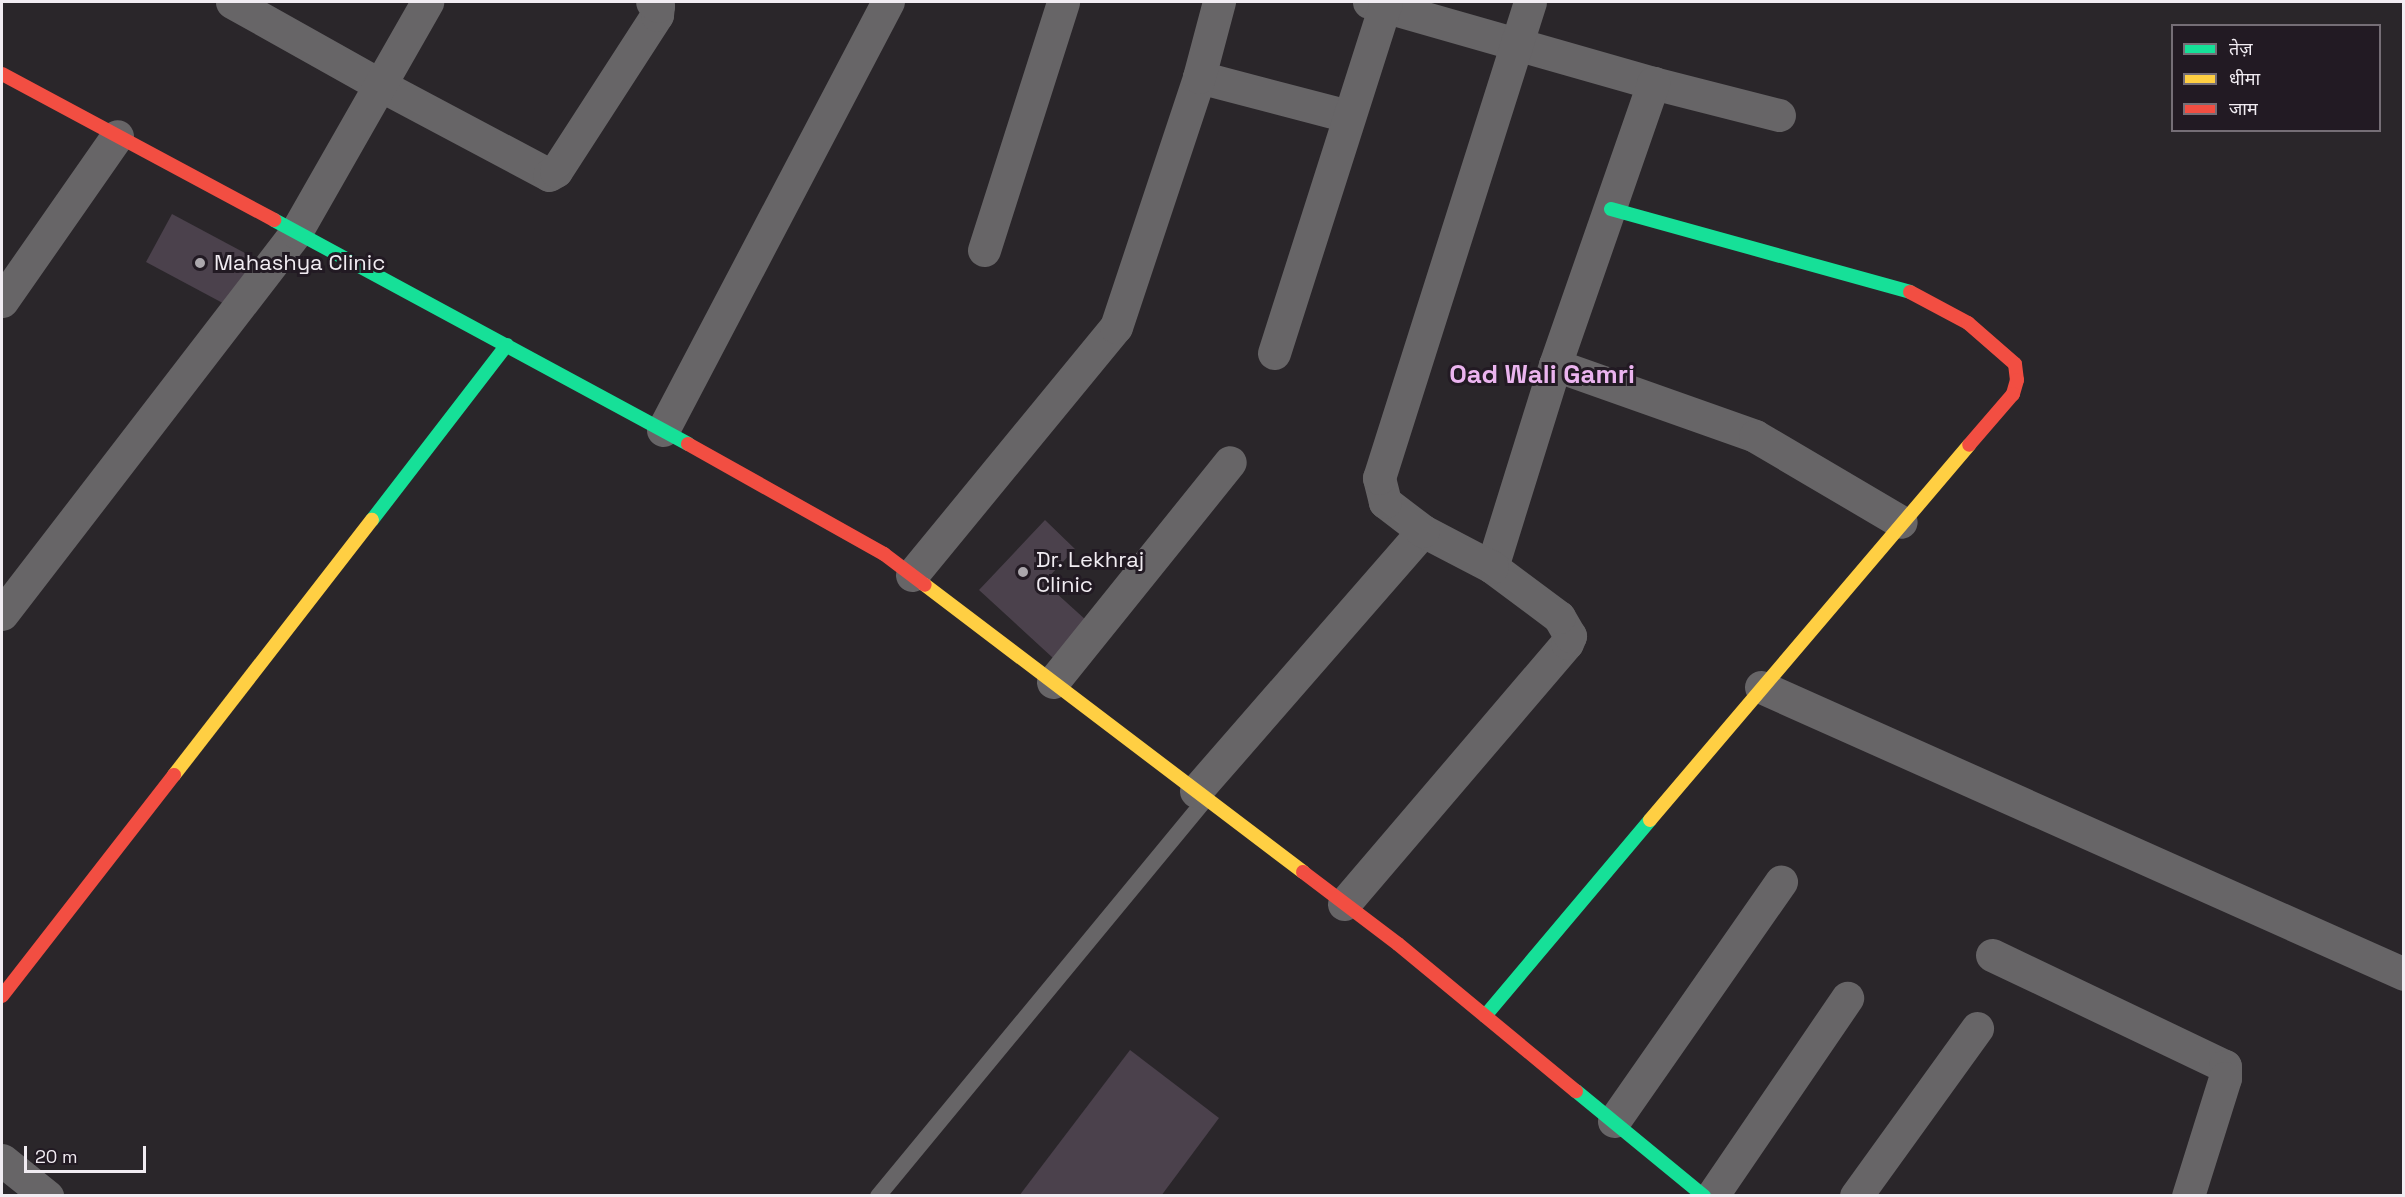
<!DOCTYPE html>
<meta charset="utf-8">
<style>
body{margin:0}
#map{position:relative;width:2405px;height:1197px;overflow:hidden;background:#2a262a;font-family:"Space Grotesk","Noto Sans Devanagari",sans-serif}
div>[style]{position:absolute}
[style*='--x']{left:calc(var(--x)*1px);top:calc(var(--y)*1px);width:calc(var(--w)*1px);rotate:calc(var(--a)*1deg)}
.building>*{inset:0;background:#4b414c}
.lane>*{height:16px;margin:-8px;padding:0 8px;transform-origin:8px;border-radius:8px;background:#676567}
.street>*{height:33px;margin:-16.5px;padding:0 16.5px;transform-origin:16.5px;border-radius:16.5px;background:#676567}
.fast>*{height:14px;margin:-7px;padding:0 7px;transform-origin:7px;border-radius:7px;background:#16e098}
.slow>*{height:14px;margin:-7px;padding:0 7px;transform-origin:7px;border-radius:7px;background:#ffcf43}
.jam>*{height:14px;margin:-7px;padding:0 7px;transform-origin:7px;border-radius:7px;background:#f24e42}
.dots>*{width:16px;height:16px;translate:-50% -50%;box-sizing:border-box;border:3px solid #221a23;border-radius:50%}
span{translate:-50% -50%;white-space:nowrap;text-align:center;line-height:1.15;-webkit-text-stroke:6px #221a23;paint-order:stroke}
.poi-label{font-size:22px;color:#f1ecf2}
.left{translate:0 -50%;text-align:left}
.quarter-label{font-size:26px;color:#ebb4ef;font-weight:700}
.frame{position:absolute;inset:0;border:3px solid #f1ecf2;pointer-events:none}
.legend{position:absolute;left:2171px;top:24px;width:210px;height:108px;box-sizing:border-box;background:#221a23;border:2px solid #756e76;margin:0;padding:8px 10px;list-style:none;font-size:18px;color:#f1ecf2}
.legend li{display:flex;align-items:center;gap:12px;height:30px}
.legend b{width:30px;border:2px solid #756e76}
.scale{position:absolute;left:24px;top:1146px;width:122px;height:27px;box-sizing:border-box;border:3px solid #f1ecf2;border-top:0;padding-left:8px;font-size:18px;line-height:21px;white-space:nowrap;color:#f1ecf2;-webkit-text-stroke:4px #221a23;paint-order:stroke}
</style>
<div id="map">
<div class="building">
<i style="clip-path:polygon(172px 214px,258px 260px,232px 308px,146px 262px)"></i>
<i style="clip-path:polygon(1045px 520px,1075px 549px,1044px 582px,1087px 621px,1053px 658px,979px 590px)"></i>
<i style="clip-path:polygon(1130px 1050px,1219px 1118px,1161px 1196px,1019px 1196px)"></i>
</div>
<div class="lane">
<i style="--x:878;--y:1196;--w:515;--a:-50.44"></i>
</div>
<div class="street">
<i style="--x:232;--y:2;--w:170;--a:29.3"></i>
<i style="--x:380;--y:85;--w:191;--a:28"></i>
<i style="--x:549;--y:175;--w:8;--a:-30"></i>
<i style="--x:556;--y:171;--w:186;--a:-57.1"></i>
<i style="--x:657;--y:15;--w:9;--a:-84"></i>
<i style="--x:658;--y:6;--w:7;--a:-146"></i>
<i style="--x:1369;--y:2;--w:295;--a:15.9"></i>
<i style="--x:1653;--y:83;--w:130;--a:14.3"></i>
<i style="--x:1199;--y:77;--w:154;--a:14.7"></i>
<i style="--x:984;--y:250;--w:260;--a:-72.3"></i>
<i style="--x:2;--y:301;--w:201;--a:-55.1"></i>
<i style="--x:1274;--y:353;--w:368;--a:-72.3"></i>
<i style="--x:1555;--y:365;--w:212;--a:19.5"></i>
<i style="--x:1755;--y:436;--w:169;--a:30.5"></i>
<i style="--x:663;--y:430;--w:484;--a:-62.3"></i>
<i style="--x:1492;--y:567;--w:212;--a:-72.7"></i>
<i style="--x:1555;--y:365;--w:299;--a:-70.8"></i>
<i style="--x:912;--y:575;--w:321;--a:-50.6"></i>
<i style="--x:1116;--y:327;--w:263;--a:-71.6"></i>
<i style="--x:1199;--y:77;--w:78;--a:-75.1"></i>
<i style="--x:2;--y:614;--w:482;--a:-52.4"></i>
<i style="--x:296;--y:232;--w:265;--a:-60.3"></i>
<i style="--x:1053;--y:682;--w:282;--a:-51.2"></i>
<i style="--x:1761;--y:687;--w:704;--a:24.05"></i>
<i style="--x:1196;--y:791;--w:345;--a:-48.9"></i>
<i style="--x:1344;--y:904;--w:343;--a:-49.5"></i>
<i style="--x:1567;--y:643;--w:8;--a:-67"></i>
<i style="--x:1570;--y:636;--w:22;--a:-120"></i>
<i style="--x:1559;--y:617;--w:84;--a:-143.3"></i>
<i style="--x:1492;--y:567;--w:78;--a:-152.4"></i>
<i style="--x:1423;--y:531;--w:48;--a:-142.7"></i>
<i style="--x:1385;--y:502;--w:25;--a:-104"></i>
<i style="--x:1379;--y:478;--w:499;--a:-72.4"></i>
<i style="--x:1992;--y:955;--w:258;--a:25.5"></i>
<i style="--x:2225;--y:1066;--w:12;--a:90"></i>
<i style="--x:2225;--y:1078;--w:124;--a:107.4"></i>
<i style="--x:1614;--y:1121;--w:292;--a:-55.1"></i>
<i style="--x:2;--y:1160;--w:58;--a:38.7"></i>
<i style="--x:1712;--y:1196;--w:240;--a:-55.7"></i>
<i style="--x:1856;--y:1196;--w:207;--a:-54.2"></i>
</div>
<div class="fast">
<i style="--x:1611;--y:209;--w:310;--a:15.5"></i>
<i style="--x:274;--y:220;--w:471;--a:28.4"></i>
<i style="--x:372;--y:520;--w:221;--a:-52.4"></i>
<i style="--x:1485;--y:1016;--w:256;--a:-49.9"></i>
<i style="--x:1576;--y:1091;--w:166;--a:39.4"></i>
</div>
<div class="slow">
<i style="--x:925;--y:585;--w:475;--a:37.2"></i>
<i style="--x:174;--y:775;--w:323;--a:-52.2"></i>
<i style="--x:1650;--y:820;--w:492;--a:-49.6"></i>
</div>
<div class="jam">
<i style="--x:2;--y:74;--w:309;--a:28.2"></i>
<i style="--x:1910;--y:292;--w:66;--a:28.1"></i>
<i style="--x:1968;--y:323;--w:62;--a:41.1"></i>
<i style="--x:2015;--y:364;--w:16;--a:83"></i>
<i style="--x:2017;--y:380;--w:15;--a:106"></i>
<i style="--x:2013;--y:394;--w:67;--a:130.8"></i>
<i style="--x:688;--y:444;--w:225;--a:29.3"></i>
<i style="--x:884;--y:554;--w:51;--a:37.1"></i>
<i style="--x:1303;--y:872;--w:119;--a:37.2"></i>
<i style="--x:1398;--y:944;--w:231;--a:39.6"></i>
<i style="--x:2;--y:996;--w:280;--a:-52.1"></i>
</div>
<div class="dots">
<i style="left:200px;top:263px;background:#aba7ac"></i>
<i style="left:1023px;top:572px;background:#aba7ac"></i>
</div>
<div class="poi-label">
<span class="left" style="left:214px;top:263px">Mahashya Clinic</span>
<span class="left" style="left:1036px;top:572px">Dr. Lekhraj<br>Clinic</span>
</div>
<div class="quarter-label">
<span style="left:1542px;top:375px">Oad Wali Gamri</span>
</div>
<div class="frame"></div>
<ul class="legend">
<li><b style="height:8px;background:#16e098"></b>तेज़</li>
<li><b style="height:8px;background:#ffcf43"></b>धीमा</li>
<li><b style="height:8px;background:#f24e42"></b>जाम</li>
</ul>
<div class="scale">20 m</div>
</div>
